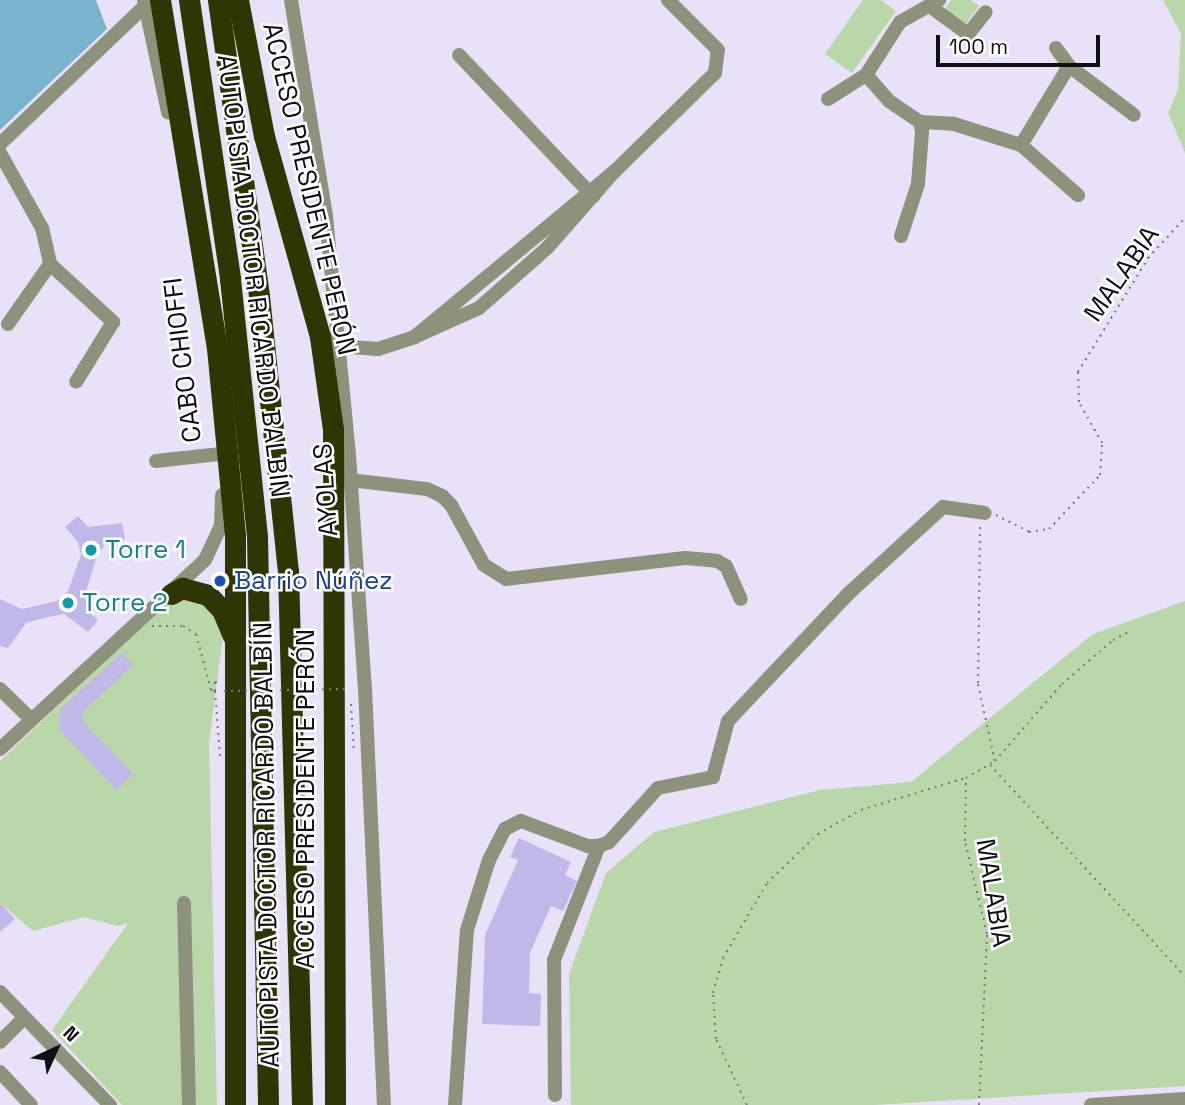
<!DOCTYPE html>
<meta charset="utf-8">
<style>
body{margin:0}
#map{position:relative;width:1185px;height:1105px;overflow:hidden;background:#e9e1f8;font-family:"Space Grotesk",sans-serif}
div>[style]{position:absolute}
[style*='--x']{left:calc(var(--x)*1px);top:calc(var(--y)*1px);width:calc(var(--w)*1px);rotate:calc(var(--a)*1deg)}
.green>*{inset:0;background:#bad7a9}
.water>*{inset:0;background:#7ab3cd}
.building>*{inset:0;background:#c1b8ea}
.path>*{height:2px;margin-top:-1px;transform-origin:0;background:repeating-linear-gradient(90deg,#7d7888 0 2px,transparent 0 7px)}
.minor>*{height:14px;margin:-7px;padding:0 7px;transform-origin:7px;border-radius:7px;background:#8d927c}
.highway>*{height:21px;margin:-10.5px;padding:0 10.5px;transform-origin:10.5px;border-radius:10.5px;background:#2f3603}
.path-bridge>*{height:2px;margin-top:-1px;transform-origin:0;background:repeating-linear-gradient(90deg,#7d7888 0 2px,transparent 0 7px)}
.dots>*{width:19px;height:19px;translate:-50% -50%;box-sizing:border-box;border:4px solid #fff;border-radius:50%}
span{translate:-50% -50%;white-space:nowrap;text-align:center;line-height:1.15;-webkit-text-stroke:5px #fff;paint-order:stroke}
.street-label{font-size:26px;color:#100d15}
.culture-label{font-size:26px;color:#0d838f}
.left{translate:0 -50%;text-align:left}
.transit-label{font-size:26px;color:#164399}
.north{position:absolute;left:21px;top:1014px;width:70px;height:70px;-webkit-text-stroke:5px #fff;paint-order:stroke;rotate:45deg;font-size:19px;font-weight:700;line-height:28px;text-align:center;color:#100d15}
.north::after{content:'';display:block;margin:auto;width:24px;height:32px;background:#100d15;clip-path:polygon(50% 0,100% 100%,50% 72%,0 100%)}
.scale{position:absolute;left:936px;top:35px;width:164px;height:32px;box-sizing:border-box;border:4px solid #100d15;border-top:0;padding-left:9px;font-size:21px;line-height:24px;white-space:nowrap;color:#100d15;-webkit-text-stroke:5px #fff;paint-order:stroke}
</style>
<div id="map">
<div class="green">
<i style="clip-path:polygon(863px 0,881px 0,896px 11px,852px 73px,825px 54px)"></i>
<i style="clip-path:polygon(951px 0,970px 0,979px 6px,966px 24px,945px 9px)"></i>
<i style="clip-path:polygon(1163px 0,1185px 0,1185px 153px,1168px 113px,1178px 90px,1181px 34px)"></i>
<i style="clip-path:polygon(180px 596px,207px 603px,223px 636px,209px 743px,217px 1105px,122px 1105px,52px 1030px,128px 923px,117px 926px,84px 917px,33px 931px,0 903px,0 761px,168px 601px)"></i>
<i style="clip-path:polygon(1185px 601px,1185px 1086px,874px 1105px,571px 1105px,569px 974px,606px 873px,654px 832px,820px 790px,911px 782px,1093px 634px)"></i>
</div>
<div class="water">
<i style="clip-path:polygon(0 0,96px 0,107px 29px,0 130px)"></i>
</div>
<div class="building">
<i style="clip-path:polygon(78px 516px,88px 527px,122px 523px,125px 539px,105px 545px,96px 558px,85px 595px,87px 610px,98px 620px,88px 632px,64px 614px,44px 618px,26px 623px,8px 648px,0 646px,0 599px,22px 609px,57px 601px,68px 591px,81px 555px,78px 542px,65px 527px)"></i>
<i style="clip-path:polygon(122px 653px,133px 665px,84px 711px,83px 721px,133px 774px,116px 790px,60px 730px,60px 709px)"></i>
<i style="clip-path:polygon(519px 838px,571px 862px,565px 875px,577px 881px,563px 911px,551px 906px,530px 953px,529px 993px,541px 994px,540px 1026px,482px 1024px,485px 935px,518px 860px,510px 857px)"></i>
<i style="clip-path:polygon(0 903px,15px 919px,0 932px)"></i>
</div>
<div class="path">
<i style="--x:996;--y:515;--w:37;--a:27"></i>
<i style="--x:1029;--y:532;--w:20;--a:-9"></i>
<i style="--x:1049;--y:529;--w:74;--a:-46.6"></i>
<i style="--x:1100;--y:475;--w:32;--a:-86"></i>
<i style="--x:1102;--y:443;--w:47;--a:-119.3"></i>
<i style="--x:1079;--y:402;--w:30;--a:-92"></i>
<i style="--x:1078;--y:372;--w:134;--a:-58.4"></i>
<i style="--x:1148;--y:258;--w:54;--a:-47.2"></i>
<i style="--x:980;--y:527;--w:157;--a:90.7"></i>
<i style="--x:978;--y:684;--w:79;--a:77.6"></i>
<i style="--x:152;--y:626;--w:31;--a:0"></i>
<i style="--x:183;--y:626;--w:15;--a:32"></i>
<i style="--x:196;--y:634;--w:58;--a:75"></i>
<i style="--x:211;--y:690;--w:4;--a:14"></i>
<i style="--x:215;--y:691;--w:65;--a:85.6"></i>
<i style="--x:215;--y:691;--w:9;--a:-90"></i>
<i style="--x:215;--y:682;--w:5;--a:0"></i>
<i style="--x:351;--y:704;--w:49;--a:86.5"></i>
<i style="--x:990;--y:765;--w:287;--a:47.3"></i>
<i style="--x:747;--y:1105;--w:73;--a:-115.2"></i>
<i style="--x:716;--y:1039;--w:46;--a:-93.7"></i>
<i style="--x:713;--y:993;--w:36;--a:-74"></i>
<i style="--x:723;--y:958;--w:87;--a:-59.6"></i>
<i style="--x:767;--y:883;--w:71;--a:-43.9"></i>
<i style="--x:818;--y:834;--w:49;--a:-29.2"></i>
<i style="--x:861;--y:810;--w:109;--a:-17.1"></i>
<i style="--x:979;--y:1105;--w:171;--a:-87.3"></i>
<i style="--x:987;--y:934;--w:96;--a:-103.3"></i>
<i style="--x:965;--y:841;--w:63;--a:-89.1"></i>
<i style="--x:966;--y:778;--w:34;--a:-30"></i>
<i style="--x:995;--y:761;--w:102;--a:-49"></i>
<i style="--x:1062;--y:684;--w:67;--a:-40.8"></i>
<i style="--x:1113;--y:640;--w:16;--a:-27"></i>
</div>
<div class="minor">
<i style="--x:144;--y:0;--w:115;--a:77.9"></i>
<i style="--x:291;--y:0;--w:219;--a:80.8"></i>
<i style="--x:326;--y:216;--w:240;--a:84.5"></i>
<i style="--x:349;--y:455;--w:234;--a:86.1"></i>
<i style="--x:365;--y:688;--w:417;--a:87.4"></i>
<i style="--x:931;--y:7;--w:46;--a:36.1"></i>
<i style="--x:968;--y:34;--w:28;--a:-51"></i>
<i style="--x:1056;--y:48;--w:22;--a:54"></i>
<i style="--x:1069;--y:66;--w:81;--a:37"></i>
<i style="--x:459;--y:55;--w:195;--a:46.5"></i>
<i style="--x:828;--y:99;--w:45;--a:-32.3"></i>
<i style="--x:920;--y:122;--w:34;--a:3"></i>
<i style="--x:954;--y:124;--w:70;--a:17.4"></i>
<i style="--x:1021;--y:145;--w:92;--a:-58.7"></i>
<i style="--x:0;--y:144;--w:202;--a:-43.6"></i>
<i style="--x:1021;--y:145;--w:76;--a:41.3"></i>
<i style="--x:0;--y:153;--w:86;--a:60.8"></i>
<i style="--x:42;--y:228;--w:37;--a:77"></i>
<i style="--x:50;--y:264;--w:86;--a:42.6"></i>
<i style="--x:113;--y:322;--w:70;--a:121.7"></i>
<i style="--x:615;--y:171;--w:261;--a:140.4"></i>
<i style="--x:414;--y:337;--w:71;--a:-24"></i>
<i style="--x:479;--y:308;--w:91;--a:-41.4"></i>
<i style="--x:547;--y:248;--w:103;--a:-48.6"></i>
<i style="--x:615;--y:171;--w:140;--a:-44.4"></i>
<i style="--x:715;--y:73;--w:23;--a:-83"></i>
<i style="--x:718;--y:50;--w:71;--a:-135"></i>
<i style="--x:901;--y:236;--w:55;--a:-71.9"></i>
<i style="--x:918;--y:184;--w:52;--a:-85.6"></i>
<i style="--x:922;--y:132;--w:10;--a:-101"></i>
<i style="--x:920;--y:122;--w:37;--a:-146"></i>
<i style="--x:889;--y:101;--w:35;--a:-131"></i>
<i style="--x:866;--y:75;--w:63;--a:-57.3"></i>
<i style="--x:900;--y:22;--w:45;--a:-29.4"></i>
<i style="--x:8;--y:324;--w:73;--a:-55"></i>
<i style="--x:337;--y:346;--w:41;--a:4.2"></i>
<i style="--x:378;--y:349;--w:38;--a:-18"></i>
<i style="--x:156;--y:461;--w:63;--a:-6.3"></i>
<i style="--x:350;--y:480;--w:78;--a:6.7"></i>
<i style="--x:427;--y:489;--w:17;--a:25"></i>
<i style="--x:442;--y:496;--w:13;--a:45"></i>
<i style="--x:451;--y:505;--w:68;--a:61.2"></i>
<i style="--x:484;--y:565;--w:26;--a:32"></i>
<i style="--x:506;--y:579;--w:180;--a:-6.7"></i>
<i style="--x:685;--y:558;--w:32;--a:5"></i>
<i style="--x:717;--y:561;--w:10;--a:29"></i>
<i style="--x:726;--y:566;--w:36;--a:66"></i>
<i style="--x:0;--y:689;--w:43;--a:44.1"></i>
<i style="--x:0;--y:749;--w:279;--a:-42.7"></i>
<i style="--x:205;--y:560;--w:38;--a:-65"></i>
<i style="--x:221;--y:525;--w:30;--a:-88"></i>
<i style="--x:184;--y:903;--w:202;--a:88.6"></i>
<i style="--x:0;--y:992;--w:158;--a:45.8"></i>
<i style="--x:0;--y:1042;--w:34;--a:-45"></i>
<i style="--x:0;--y:1072;--w:45;--a:46.8"></i>
<i style="--x:555;--y:1095;--w:135;--a:-90.4"></i>
<i style="--x:554;--y:960;--w:123;--a:-68.5"></i>
<i style="--x:455;--y:1105;--w:175;--a:-86.1"></i>
<i style="--x:467;--y:930;--w:73;--a:-72.6"></i>
<i style="--x:489;--y:860;--w:35;--a:-63"></i>
<i style="--x:505;--y:829;--w:18;--a:-27"></i>
<i style="--x:521;--y:821;--w:72;--a:20.5"></i>
<i style="--x:588;--y:846;--w:11;--a:0"></i>
<i style="--x:599;--y:846;--w:11;--a:-22"></i>
<i style="--x:609;--y:842;--w:73;--a:-47.8"></i>
<i style="--x:658;--y:788;--w:56;--a:-11.3"></i>
<i style="--x:713;--y:777;--w:58;--a:-75"></i>
<i style="--x:728;--y:721;--w:175;--a:-46.6"></i>
<i style="--x:848;--y:594;--w:129;--a:-42.5"></i>
<i style="--x:943;--y:507;--w:42;--a:8.1"></i>
<i style="--x:1091;--y:1105;--w:94;--a:-3.7"></i>
</div>
<div class="highway">
<i style="--x:160;--y:0;--w:353;--a:80.7"></i>
<i style="--x:217;--y:348;--w:188;--a:84.5"></i>
<i style="--x:235;--y:535;--w:570;--a:90"></i>
<i style="--x:189;--y:0;--w:282;--a:81.6"></i>
<i style="--x:230;--y:279;--w:258;--a:84"></i>
<i style="--x:257;--y:536;--w:569;--a:88.89"></i>
<i style="--x:218;--y:0;--w:299;--a:82.1"></i>
<i style="--x:259;--y:296;--w:276;--a:84"></i>
<i style="--x:288;--y:570;--w:535;--a:88.5"></i>
<i style="--x:238;--y:0;--w:138;--a:79.2"></i>
<i style="--x:264;--y:136;--w:209;--a:74.4"></i>
<i style="--x:320;--y:337;--w:93;--a:82"></i>
<i style="--x:333;--y:429;--w:676;--a:89.83"></i>
<i style="--x:171;--y:594;--w:13;--a:-29"></i>
<i style="--x:182;--y:588;--w:27;--a:15"></i>
<i style="--x:208;--y:595;--w:21;--a:47"></i>
<i style="--x:222;--y:610;--w:28;--a:67"></i>
</div>
<div class="path-bridge">
<i style="--x:224;--y:691;--w:123;--a:-0.9"></i>
</div>
<div class="dots">
<i style="left:91px;top:550px;background:#0f9aa8"></i>
<i style="left:220px;top:581px;background:#1a4fb4"></i>
<i style="left:68px;top:603px;background:#0f9aa8"></i>
</div>
<div class="street-label">
<span style="left:309px;top:189px;rotate:77deg">ACCESO PRESIDENTE PERÓN</span>
<span style="left:1122px;top:274px;rotate:-55deg">MALABIA</span>
<span style="left:253px;top:276px;rotate:83deg">AUTOPISTA DOCTOR RICARDO BALBÍN</span>
<span style="left:183px;top:360px;rotate:-97deg">CABO CHIOFFI</span>
<span style="left:326px;top:490px;rotate:-94deg">AYOLAS</span>
<span style="left:306px;top:799px;rotate:-90deg">ACCESO PRESIDENTE PERÓN</span>
<span style="left:267px;top:845px;rotate:-91deg">AUTOPISTA DOCTOR RICARDO BALBÍN</span>
<span style="left:993px;top:893px;rotate:81deg">MALABIA</span>
</div>
<div class="culture-label">
<span class="left" style="left:105px;top:550px">Torre 1</span>
<span class="left" style="left:82px;top:603px">Torre 2</span>
</div>
<div class="transit-label">
<span class="left" style="left:234px;top:581px">Barrio Núñez</span>
</div>
<div class="north">N</div>
<div class="scale">100 m</div>
</div>
